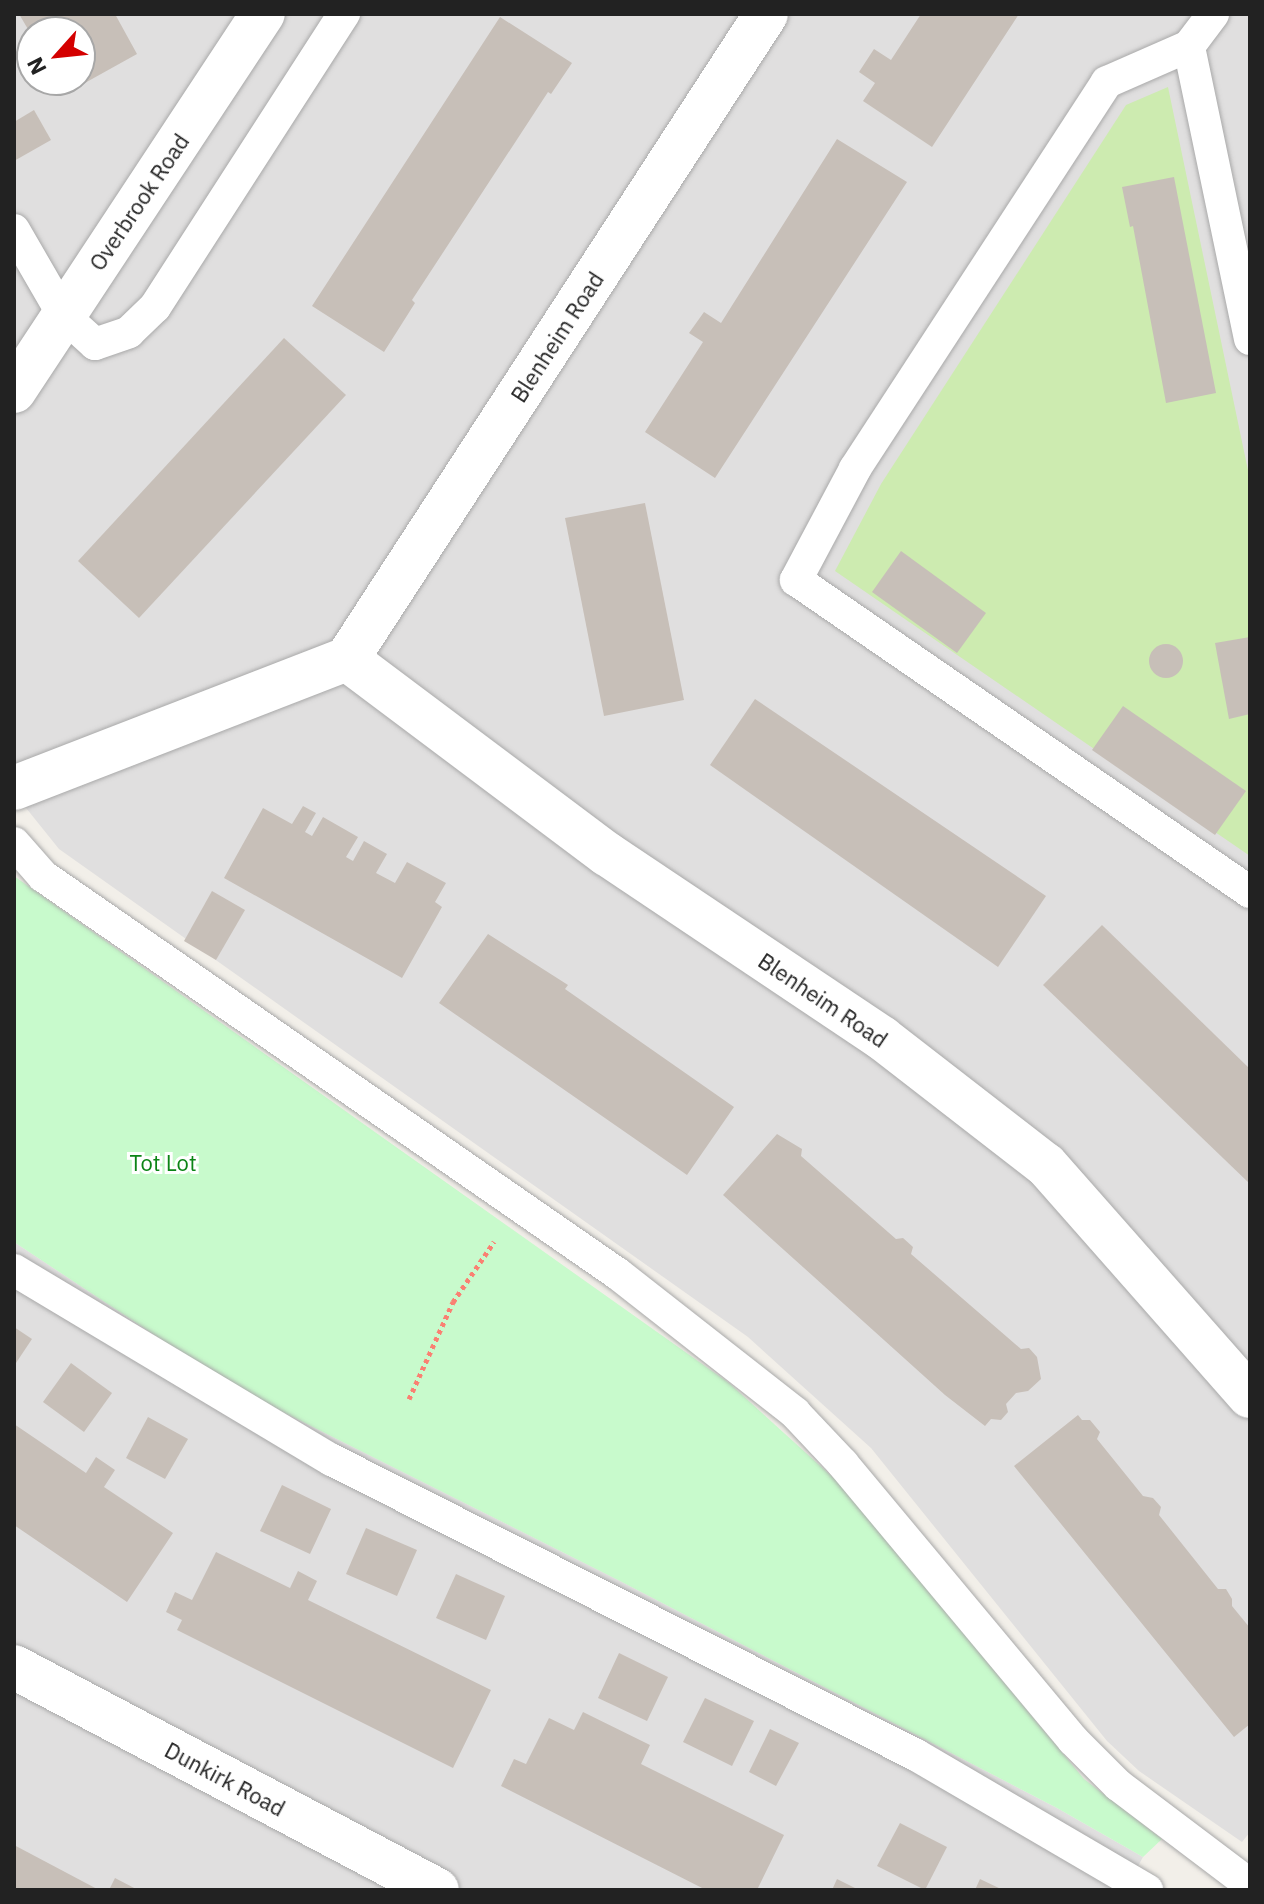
<!DOCTYPE html>
<style>
body{margin:0}
#map{position:relative;width:1264px;height:1904px;overflow:hidden;background:#f2efe9;font-family:"IBM Plex Sans",sans-serif}
div>[style]{position:absolute}
[style*='--x']{left:calc(var(--x)*1px);top:calc(var(--y)*1px);width:calc(var(--w)*1px);rotate:calc(var(--a)*1deg)}
.residential>*{inset:0;background:#e0dfdf}
.grass>*{inset:0;background:#cdebb0}
.park>*{inset:0;background:#c8facc}
.building>*{inset:0;background:#c7bfb8}
.round{border-radius:50%}
.path>*{height:5px;margin-top:-2.5px;transform-origin:0;background:repeating-linear-gradient(90deg,#fa8072 0 4px,transparent 0 8px)}
.roads{filter:drop-shadow(0 0 2px #a9a9a9) drop-shadow(0 0 2px #a9a9a9)}
.lane>*{height:32px;margin:-16px;padding:0 16px;transform-origin:16px;border-radius:16px;background:#fff}
.street>*{height:44px;margin:-22px;padding:0 22px;transform-origin:22px;border-radius:22px;background:#fff}
span{translate:-50% -50%;white-space:nowrap;text-align:center;line-height:1.15;-webkit-text-stroke:6px #fff;paint-order:stroke}
.street-label{font-size:22px;color:#222}
.park-label{font-size:22px;color:#0c8416}
.frame{position:absolute;inset:0;border:16px solid #222;pointer-events:none}
.north{position:absolute;left:16px;top:16px;width:80px;height:80px;box-sizing:border-box;background:#fff;border:2px solid #a7a7a7;border-radius:50%;rotate:243deg;font-size:22px;font-weight:700;line-height:32px;text-align:center;color:#222}
.north::after{content:'';display:block;margin:auto;width:28px;height:36px;background:#d40000;clip-path:polygon(50% 0,100% 100%,50% 72%,0 100%)}
</style>
<div id="map">
<div class="residential">
<i style="clip-path:polygon(evenodd,14px 14px,1250px 14px,1250px 1832px,1242px 1842px,1139px 1771px,1107px 1741px,871px 1448px,748px 1337px,59px 849px,14px 793px,14px 14px,32px 32px,80px 32px,80px 80px,32px 80px,32px 32px)"></i>
<i style="clip-path:polygon(14px 1242px,233px 1387px,620px 1581px,1057px 1808px,1143px 1857px,1125px 1890px,14px 1890px)"></i>
</div>
<div class="grass">
<i style="clip-path:polygon(1168px 87px,1250px 480px,1250px 856px,835px 571px,881px 484px,1126px 105px)"></i>
</div>
<div class="park">
<i style="clip-path:polygon(14px 876px,729px 1383px,838px 1482px,1084px 1779px,1162px 1839px,1143px 1857px,1057px 1808px,620px 1581px,233px 1387px,14px 1242px)"></i>
</div>
<div class="building">
<i style="clip-path:polygon(19px 14px,115px 14px,137px 54px,65px 94px,57px 80px,80px 80px,80px 32px,32px 32px,32px 36px)"></i>
<i style="clip-path:polygon(921px 14px,1019px 14px,932px 147px,863px 101px,875px 83px,859px 72px,874px 49px,891px 60px)"></i>
<i style="clip-path:polygon(500px 17px,572px 63px,551px 94px,548px 92px,412px 300px,415px 303px,384px 352px,312px 306px)"></i>
<i style="clip-path:polygon(34px 110px,51px 140px,14px 161px,14px 122px)"></i>
<i style="clip-path:polygon(837px 139px,907px 182px,715px 478px,645px 432px,703px 342px,689px 333px,704px 312px,721px 323px)"></i>
<i style="clip-path:polygon(1174px 177px,1216px 393px,1166px 403px,1133px 226px,1130px 227px,1122px 187px)"></i>
<i style="clip-path:polygon(284px 338px,346px 395px,139px 618px,78px 561px)"></i>
<i style="clip-path:polygon(645px 503px,684px 700px,604px 716px,565px 518px)"></i>
<i style="clip-path:polygon(901px 551px,986px 613px,957px 653px,872px 592px)"></i>
<i style="clip-path:polygon(1250px 637px,1250px 714px,1229px 719px,1215px 643px)"></i>
<i class="round" style="left:1149px;top:644px;width:34px;height:34px"></i>
<i style="clip-path:polygon(755px 699px,1046px 896px,998px 967px,710px 765px)"></i>
<i style="clip-path:polygon(1123px 706px,1246px 791px,1215px 835px,1092px 750px)"></i>
<i style="clip-path:polygon(303px 806px,316px 813px,305px 832px,312px 836px,323px 817px,358px 837px,346px 857px,353px 861px,364px 841px,387px 854px,376px 873px,395px 883px,407px 862px,446px 883px,435px 902px,442px 907px,402px 978px,224px 878px,263px 808px,292px 824px)"></i>
<i style="clip-path:polygon(212px 891px,245px 910px,216px 960px,184px 941px)"></i>
<i style="clip-path:polygon(1102px 925px,1250px 1069px,1250px 1184px,1043px 985px)"></i>
<i style="clip-path:polygon(488px 934px,568px 985px,565px 989px,734px 1107px,687px 1175px,439px 1003px)"></i>
<i style="clip-path:polygon(777px 1134px,802px 1149px,801px 1156px,896px 1239px,903px 1238px,913px 1247px,911px 1254px,1021px 1349px,1029px 1348px,1037px 1357px,1041px 1379px,1028px 1391px,1016px 1393px,1006px 1404px,1008px 1412px,1001px 1420px,991px 1419px,985px 1426px,945px 1395px,723px 1195px)"></i>
<i style="clip-path:polygon(14px 1327px,32px 1339px,14px 1366px)"></i>
<i style="clip-path:polygon(71px 1363px,112px 1393px,84px 1432px,43px 1402px)"></i>
<i style="clip-path:polygon(1078px 1415px,1082px 1420px,1090px 1420px,1100px 1432px,1097px 1439px,1143px 1496px,1153px 1498px,1161px 1507px,1159px 1515px,1218px 1589px,1226px 1589px,1232px 1599px,1232px 1606px,1250px 1628px,1250px 1724px,1234px 1737px,1014px 1466px)"></i>
<i style="clip-path:polygon(148px 1417px,188px 1439px,165px 1479px,126px 1458px)"></i>
<i style="clip-path:polygon(14px 1424px,86px 1473px,96px 1457px,115px 1470px,104px 1487px,173px 1533px,127px 1602px,14px 1525px)"></i>
<i style="clip-path:polygon(282px 1485px,331px 1509px,310px 1554px,260px 1531px)"></i>
<i style="clip-path:polygon(366px 1528px,417px 1550px,397px 1596px,346px 1574px)"></i>
<i style="clip-path:polygon(216px 1552px,290px 1588px,298px 1571px,317px 1581px,308px 1600px,491px 1690px,453px 1768px,177px 1630px,182px 1620px,166px 1612px,175px 1592px,192px 1600px)"></i>
<i style="clip-path:polygon(456px 1574px,505px 1596px,486px 1640px,436px 1618px)"></i>
<i style="clip-path:polygon(619px 1653px,668px 1677px,647px 1721px,598px 1698px)"></i>
<i style="clip-path:polygon(705px 1698px,754px 1721px,732px 1766px,683px 1742px)"></i>
<i style="clip-path:polygon(583px 1712px,650px 1745px,641px 1764px,784px 1835px,757px 1890px,706px 1890px,501px 1786px,514px 1759px,526px 1764px,549px 1718px,574px 1730px)"></i>
<i style="clip-path:polygon(770px 1729px,799px 1743px,776px 1786px,749px 1772px)"></i>
<i style="clip-path:polygon(900px 1823px,947px 1847px,925px 1890px,877px 1866px)"></i>
<i style="clip-path:polygon(14px 1845px,99px 1890px,14px 1890px)"></i>
<i style="clip-path:polygon(115px 1878px,138px 1890px,109px 1890px)"></i>
<i style="clip-path:polygon(837px 1879px,859px 1890px,832px 1890px)"></i>
<i style="clip-path:polygon(980px 1879px,1003px 1890px,975px 1890px)"></i>
</div>
<div class="path">
<i style="--x:409;--y:1399;--w:107;--a:-65.6"></i>
<i style="--x:453;--y:1302;--w:73;--a:-55.7"></i>
</div>
<div class="roads">
<div class="lane">
<i style="--x:1189;--y:46;--w:40;--a:-53"></i>
<i style="--x:14;--y:230;--w:98;--a:60"></i>
<i style="--x:63;--y:315;--w:43;--a:42.2"></i>
<i style="--x:95;--y:344;--w:36;--a:-19"></i>
<i style="--x:129;--y:332;--w:36;--a:-44"></i>
<i style="--x:155;--y:307;--w:349;--a:-57.2"></i>
<i style="--x:1250;--y:339;--w:299;--a:-101.8"></i>
<i style="--x:1189;--y:46;--w:90;--a:156.3"></i>
<i style="--x:1107;--y:82;--w:462;--a:123.1"></i>
<i style="--x:855;--y:469;--w:126;--a:118"></i>
<i style="--x:796;--y:580;--w:551;--a:34.5"></i>
<i style="--x:14;--y:843;--w:44;--a:48.7"></i>
<i style="--x:43;--y:876;--w:699;--a:34.69"></i>
<i style="--x:618;--y:1274;--w:225;--a:38.1"></i>
<i style="--x:795;--y:1413;--w:70;--a:46.7"></i>
<i style="--x:843;--y:1464;--w:359;--a:50.2"></i>
<i style="--x:1073;--y:1740;--w:64;--a:45"></i>
<i style="--x:1118;--y:1785;--w:166;--a:37.1"></i>
<i style="--x:14;--y:1270;--w:370;--a:30.9"></i>
<i style="--x:332;--y:1460;--w:654;--a:26.8"></i>
<i style="--x:916;--y:1755;--w:268;--a:30.3"></i>
</div>
<div class="street">
<i style="--x:14;--y:391;--w:452;--a:-56.6"></i>
<i style="--x:347;--y:659;--w:325;--a:36.9"></i>
<i style="--x:607;--y:854;--w:331;--a:33.8"></i>
<i style="--x:882;--y:1038;--w:207;--a:37.8"></i>
<i style="--x:1046;--y:1165;--w:308;--a:48.6"></i>
<i style="--x:14;--y:788;--w:357;--a:-21.2"></i>
<i style="--x:347;--y:659;--w:769;--a:-56.99"></i>
<i style="--x:14;--y:1667;--w:478;--a:27.8"></i>
</div>
</div>
<div class="street-label">
<span style="left:139px;top:202px;rotate:-56deg">Overbrook Road</span>
<span style="left:557px;top:337px;rotate:-57deg">Blenheim Road</span>
<span style="left:823px;top:1000px;rotate:34deg">Blenheim Road</span>
<span style="left:225px;top:1779px;rotate:28deg">Dunkirk Road</span>
</div>
<div class="park-label">
<span style="left:163px;top:1163px">Tot Lot</span>
</div>
<div class="frame"></div>
<div class="north">N</div>
</div>
